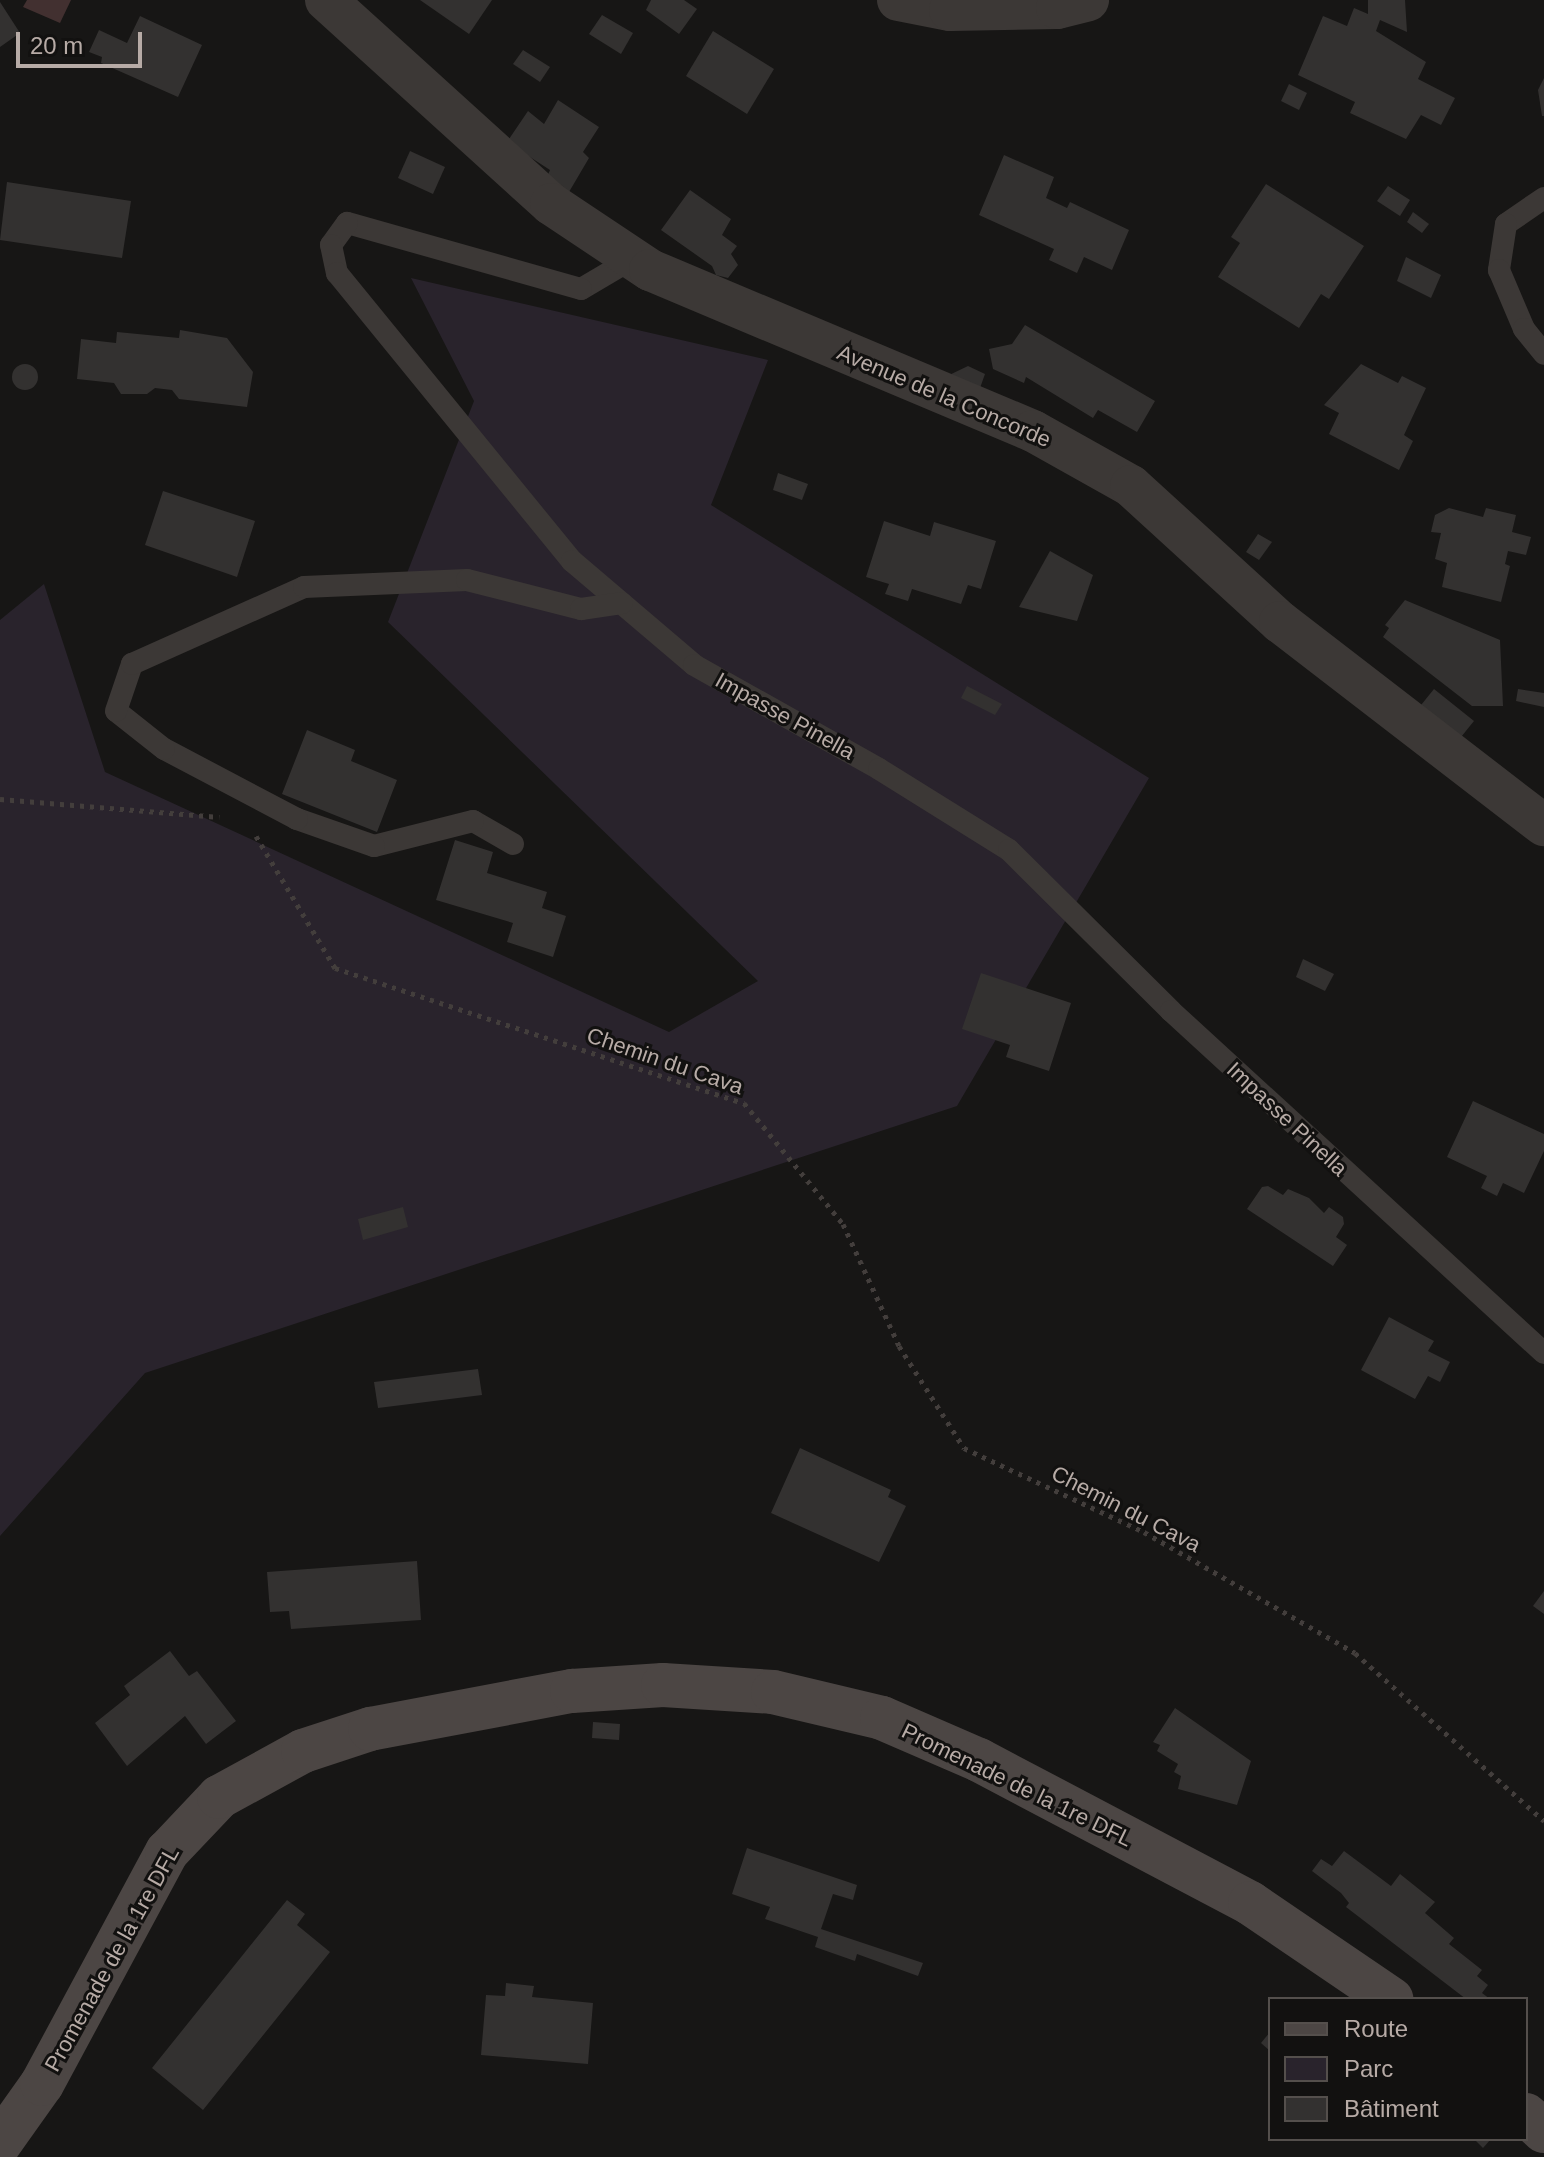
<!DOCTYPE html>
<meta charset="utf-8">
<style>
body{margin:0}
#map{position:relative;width:1544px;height:2157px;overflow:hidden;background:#171615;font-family:Arial,sans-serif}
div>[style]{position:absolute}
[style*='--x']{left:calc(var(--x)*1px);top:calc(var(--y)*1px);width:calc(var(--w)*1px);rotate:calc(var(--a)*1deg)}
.green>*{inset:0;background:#29232c}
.water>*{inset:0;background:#423030}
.building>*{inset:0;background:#333130}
.round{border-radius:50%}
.path>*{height:5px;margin-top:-2.5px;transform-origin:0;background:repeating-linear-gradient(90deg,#433e3c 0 4px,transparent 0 10px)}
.lane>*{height:22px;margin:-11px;padding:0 11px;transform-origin:11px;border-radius:11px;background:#3c3836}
.street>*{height:42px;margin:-21px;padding:0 21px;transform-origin:21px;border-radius:21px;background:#3c3836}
.secondary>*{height:44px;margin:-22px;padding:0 22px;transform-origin:22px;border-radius:22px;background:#4c4644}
span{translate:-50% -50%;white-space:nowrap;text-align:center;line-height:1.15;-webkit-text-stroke:6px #121110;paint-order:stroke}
.street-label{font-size:22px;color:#b7aba6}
.legend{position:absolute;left:1268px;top:1997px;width:260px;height:144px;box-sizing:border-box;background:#121110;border:2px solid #544f4c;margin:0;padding:10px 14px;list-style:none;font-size:24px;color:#b7aba6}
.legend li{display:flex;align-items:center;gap:16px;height:40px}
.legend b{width:40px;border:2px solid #544f4c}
.scale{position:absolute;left:16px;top:32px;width:126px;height:36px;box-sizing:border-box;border:4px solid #b7aba6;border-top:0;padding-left:10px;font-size:24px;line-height:28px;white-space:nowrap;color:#b7aba6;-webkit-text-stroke:6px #121110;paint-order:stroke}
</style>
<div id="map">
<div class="green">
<i style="clip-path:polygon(411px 278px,768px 360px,711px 505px,1149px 778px,957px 1106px,145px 1373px,0 1536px,0 620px,44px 584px,105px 772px,669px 1032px,758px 981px,388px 622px,474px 401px)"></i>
</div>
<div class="water">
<i style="clip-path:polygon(27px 0,71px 0,60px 23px,23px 7px)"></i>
</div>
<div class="building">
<i style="clip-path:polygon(420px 0,492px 0,469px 34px)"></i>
<i style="clip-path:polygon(651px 0,684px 0,697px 9px,679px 34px,646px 10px)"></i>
<i style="clip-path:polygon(1368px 0,1405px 0,1407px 32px,1380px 20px,1376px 31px,1426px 62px,1418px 79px,1455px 98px,1441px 125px,1421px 115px,1406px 139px,1350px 113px,1355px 102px,1298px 75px,1323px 16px,1347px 26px,1354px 8px,1368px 14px)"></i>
<i style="clip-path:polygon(0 2px,20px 33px,0 47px)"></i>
<i style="clip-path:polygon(602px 15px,633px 33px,621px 54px,589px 34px)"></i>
<i style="clip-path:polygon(140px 16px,202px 45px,178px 97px,101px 63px,102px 57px,89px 52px,99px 30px,127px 43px)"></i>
<i style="clip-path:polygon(713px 31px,774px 69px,747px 114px,686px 76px)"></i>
<i style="clip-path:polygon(523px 50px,550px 67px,540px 82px,513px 64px)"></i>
<i style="clip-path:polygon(1544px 78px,1544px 116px,1542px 116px,1538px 90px)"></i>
<i style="clip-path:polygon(1289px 84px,1307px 93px,1299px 110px,1281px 101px)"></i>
<i style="clip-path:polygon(558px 100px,599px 127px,583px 152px,589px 158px,569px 192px,547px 177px,550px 170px,507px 142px,528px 111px,544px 124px)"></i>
<i style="clip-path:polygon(410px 151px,445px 167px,433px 194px,398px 178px)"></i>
<i style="clip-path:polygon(1004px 155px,1054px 177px,1046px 198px,1067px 208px,1070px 202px,1129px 230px,1112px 270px,1084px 257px,1077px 273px,1049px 260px,1054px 249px,979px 215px)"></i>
<i style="clip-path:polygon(7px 182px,131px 201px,122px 258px,0 240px)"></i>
<i style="clip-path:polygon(1266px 184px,1364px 246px,1329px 299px,1321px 294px,1299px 328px,1218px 277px,1240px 243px,1231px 237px)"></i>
<i style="clip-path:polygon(1388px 186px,1410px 200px,1400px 216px,1377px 201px)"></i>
<i style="clip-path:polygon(690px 190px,731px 219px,722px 235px,737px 246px,731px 254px,738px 265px,728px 278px,716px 275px,712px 266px,661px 230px)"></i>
<i style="clip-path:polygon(1413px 212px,1429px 224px,1422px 233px,1407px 222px)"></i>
<i style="clip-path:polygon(1406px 257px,1441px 275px,1431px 298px,1397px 281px)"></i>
<i style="clip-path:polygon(1025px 325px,1155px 401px,1137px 432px,1098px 410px,1093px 418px,1026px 377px,1024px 383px,993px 369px,989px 349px,1012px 344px)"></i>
<i style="clip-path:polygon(180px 330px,227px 338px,253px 372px,247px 407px,179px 399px,172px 390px,155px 388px,147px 394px,121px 394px,114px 383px,77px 379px,81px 339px,116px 343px,117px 332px,179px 338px)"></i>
<i style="clip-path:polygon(1361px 364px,1398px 383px,1402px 376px,1426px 388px,1404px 435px,1413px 441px,1399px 470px,1329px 434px,1339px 413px,1324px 405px)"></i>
<i class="round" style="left:12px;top:364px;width:26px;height:26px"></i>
<i style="clip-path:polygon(968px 366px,985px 374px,980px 388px,943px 378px)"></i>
<i style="clip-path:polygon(778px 473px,808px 484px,802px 500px,773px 490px)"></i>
<i style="clip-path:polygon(163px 491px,255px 521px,237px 577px,145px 545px)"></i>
<i style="clip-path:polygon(1449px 508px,1483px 517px,1486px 508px,1516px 515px,1512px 532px,1531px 537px,1526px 555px,1508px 551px,1505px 564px,1510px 566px,1501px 602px,1442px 587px,1447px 563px,1435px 559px,1441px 533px,1431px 532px,1435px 515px)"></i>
<i style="clip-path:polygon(884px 521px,930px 536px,934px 522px,996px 541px,981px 589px,968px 585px,961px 604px,912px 589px,908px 601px,885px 594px,889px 584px,866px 577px)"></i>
<i style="clip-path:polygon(1258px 534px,1272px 542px,1259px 560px,1246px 552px)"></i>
<i style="clip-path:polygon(1050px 551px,1093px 575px,1077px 621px,1019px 607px)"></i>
<i style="clip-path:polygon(1405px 600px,1500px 640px,1503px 706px,1472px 706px,1383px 637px,1389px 628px,1385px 625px)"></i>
<i style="clip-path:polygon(967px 686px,1002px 704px,995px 715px,961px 698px)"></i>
<i style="clip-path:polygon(1434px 689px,1474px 721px,1457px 742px,1417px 710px)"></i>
<i style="clip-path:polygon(1518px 689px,1544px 693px,1544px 707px,1516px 701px)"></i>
<i style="clip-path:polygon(307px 730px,355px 750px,351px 761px,397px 780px,377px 832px,282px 794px)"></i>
<i style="clip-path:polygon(455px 840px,493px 852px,487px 873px,547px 892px,542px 908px,566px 916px,553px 957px,507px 942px,513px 923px,436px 900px)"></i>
<i style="clip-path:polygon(1303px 959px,1334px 974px,1325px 991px,1296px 977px)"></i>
<i style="clip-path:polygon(981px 973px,1071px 1003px,1049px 1071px,1006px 1057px,1010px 1045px,962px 1029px)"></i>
<i style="clip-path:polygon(1473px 1101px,1544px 1134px,1544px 1151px,1524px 1193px,1503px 1183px,1497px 1196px,1481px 1188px,1487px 1176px,1447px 1157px)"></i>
<i style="clip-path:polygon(1268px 1186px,1283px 1195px,1288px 1189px,1309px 1198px,1324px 1213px,1329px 1207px,1343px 1217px,1344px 1224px,1336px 1237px,1347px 1245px,1333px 1266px,1247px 1209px,1262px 1187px)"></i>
<i style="clip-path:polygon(403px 1207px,408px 1227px,363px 1240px,358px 1219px)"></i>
<i style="clip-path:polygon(1389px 1317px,1434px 1341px,1428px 1351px,1450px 1362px,1440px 1382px,1428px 1376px,1415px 1399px,1361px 1370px)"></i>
<i style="clip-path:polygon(478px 1369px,482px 1395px,378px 1408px,374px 1382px)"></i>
<i style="clip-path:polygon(800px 1448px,891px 1490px,888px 1497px,906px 1506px,879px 1562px,771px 1513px)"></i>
<i style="clip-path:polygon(417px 1561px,421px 1620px,291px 1629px,289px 1611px,270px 1612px,267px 1572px)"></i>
<i style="clip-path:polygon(1544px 1591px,1544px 1614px,1533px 1606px)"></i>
<i style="clip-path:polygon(170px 1651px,189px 1676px,197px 1671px,236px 1721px,206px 1744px,185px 1716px,127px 1766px,95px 1723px,130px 1695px,124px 1686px)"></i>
<i style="clip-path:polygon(1175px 1708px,1251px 1761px,1237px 1805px,1178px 1789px,1181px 1776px,1174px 1772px,1178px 1764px,1157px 1751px,1160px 1745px,1153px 1742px)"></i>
<i style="clip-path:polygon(593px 1722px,620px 1724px,619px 1740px,592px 1738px)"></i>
<i style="clip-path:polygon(747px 1848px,857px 1885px,853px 1900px,833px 1894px,821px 1929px,923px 1963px,918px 1976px,857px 1954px,855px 1961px,815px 1947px,818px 1937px,765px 1919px,770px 1907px,732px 1894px)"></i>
<i style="clip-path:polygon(1344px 1851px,1391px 1886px,1400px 1874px,1435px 1902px,1425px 1913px,1454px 1938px,1449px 1944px,1482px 1970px,1477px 1976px,1488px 1985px,1482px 1993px,1490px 1999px,1466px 1999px,1346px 1907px,1349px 1903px,1341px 1893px,1312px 1871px,1321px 1859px,1332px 1866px)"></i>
<i style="clip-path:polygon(287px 1900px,305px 1914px,297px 1925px,330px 1952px,203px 2110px,152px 2068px)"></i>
<i style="clip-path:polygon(506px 1983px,534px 1986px,532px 1997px,593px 2003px,588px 2064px,481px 2055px,486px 1995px,505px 1996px)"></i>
<i style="clip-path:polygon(1270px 2032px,1270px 2051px,1261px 2043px)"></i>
<i style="clip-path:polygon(1474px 2139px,1491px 2139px,1483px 2148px)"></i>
</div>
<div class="path">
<i style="--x:0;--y:799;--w:220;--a:4.7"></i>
<i style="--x:256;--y:836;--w:154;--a:59.1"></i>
<i style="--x:335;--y:968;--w:431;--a:18.3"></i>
<i style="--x:744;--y:1103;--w:156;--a:50.7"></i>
<i style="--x:843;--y:1224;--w:134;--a:65.3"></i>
<i style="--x:899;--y:1346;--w:121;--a:57.5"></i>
<i style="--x:964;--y:1448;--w:199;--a:25"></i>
<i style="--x:1144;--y:1532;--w:243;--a:29.8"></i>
<i style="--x:1355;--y:1653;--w:253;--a:41.6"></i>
</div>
<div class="lane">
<i style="--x:1544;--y:198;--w:46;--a:145.6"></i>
<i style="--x:1506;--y:224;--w:47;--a:98.7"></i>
<i style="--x:1499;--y:270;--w:64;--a:67"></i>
<i style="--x:1524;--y:329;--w:32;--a:51"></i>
<i style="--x:632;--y:259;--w:59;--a:149.5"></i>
<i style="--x:581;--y:289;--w:243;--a:-164.2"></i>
<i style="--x:347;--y:223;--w:27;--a:126"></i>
<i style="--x:331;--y:245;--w:29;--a:78"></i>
<i style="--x:337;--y:273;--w:372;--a:50.8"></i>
<i style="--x:572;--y:561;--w:160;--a:40.4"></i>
<i style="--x:694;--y:665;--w:212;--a:29.3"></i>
<i style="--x:879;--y:769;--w:153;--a:31.9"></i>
<i style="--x:1009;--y:850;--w:228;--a:44.8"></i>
<i style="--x:1171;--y:1011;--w:506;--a:42.52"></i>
<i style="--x:513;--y:844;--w:46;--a:-150.1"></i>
<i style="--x:473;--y:821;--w:102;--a:165.8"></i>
<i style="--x:374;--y:846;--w:82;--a:-160.7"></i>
<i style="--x:297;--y:819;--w:150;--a:-152.2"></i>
<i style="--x:164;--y:749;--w:61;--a:-141.6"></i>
<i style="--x:116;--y:711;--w:50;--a:-71.2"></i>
<i style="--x:132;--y:664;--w:188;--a:-24.1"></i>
<i style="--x:304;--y:587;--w:163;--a:-2.5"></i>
<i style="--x:467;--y:580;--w:118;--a:14.3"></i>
<i style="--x:581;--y:609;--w:41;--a:-8.3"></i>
</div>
<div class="street">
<i style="--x:326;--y:0;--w:304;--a:42.2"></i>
<i style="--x:551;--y:204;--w:119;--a:33.7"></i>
<i style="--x:650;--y:270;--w:415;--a:22.8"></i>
<i style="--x:1033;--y:431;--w:112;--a:29.3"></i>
<i style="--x:1131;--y:486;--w:202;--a:42.4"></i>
<i style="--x:1280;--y:622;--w:333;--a:37.6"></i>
<i style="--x:898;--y:0;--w:53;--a:10.9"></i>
<i style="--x:950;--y:10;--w:107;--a:-1.1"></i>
<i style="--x:1057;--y:8;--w:32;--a:-14"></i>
</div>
<div class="secondary">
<i style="--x:1526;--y:2115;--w:24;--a:42"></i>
<i style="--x:0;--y:2143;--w:72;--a:-54.6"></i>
<i style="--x:42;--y:2084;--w:264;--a:-61.7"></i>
<i style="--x:167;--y:1852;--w:76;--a:-46.6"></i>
<i style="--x:219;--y:1797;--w:96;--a:-28.7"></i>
<i style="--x:303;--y:1751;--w:71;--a:-18.2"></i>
<i style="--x:370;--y:1729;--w:206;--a:-10.7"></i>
<i style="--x:572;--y:1691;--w:91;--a:-3.8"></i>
<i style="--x:663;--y:1685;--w:110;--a:3.6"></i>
<i style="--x:773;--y:1692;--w:112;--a:13.4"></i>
<i style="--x:882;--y:1718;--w:106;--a:23.4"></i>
<i style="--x:979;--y:1760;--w:306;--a:27.8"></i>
<i style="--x:1250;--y:1903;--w:171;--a:34.2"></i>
</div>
<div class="street-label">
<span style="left:944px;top:396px;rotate:23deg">Avenue de la Concorde</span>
<span style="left:785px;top:716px;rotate:29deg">Impasse Pinella</span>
<span style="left:665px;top:1061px;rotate:19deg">Chemin du Cava</span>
<span style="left:1287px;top:1119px;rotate:43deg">Impasse Pinella</span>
<span style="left:1126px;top:1509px;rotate:27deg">Chemin du Cava</span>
<span style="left:1017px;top:1785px;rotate:26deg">Promenade de la 1re DFL</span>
<span style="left:112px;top:1959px;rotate:-61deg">Promenade de la 1re DFL</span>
</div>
<ul class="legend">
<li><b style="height:10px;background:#4c4644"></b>Route</li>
<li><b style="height:22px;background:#29232c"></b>Parc</li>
<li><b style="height:22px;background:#333130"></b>Bâtiment</li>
</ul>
<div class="scale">20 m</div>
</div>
